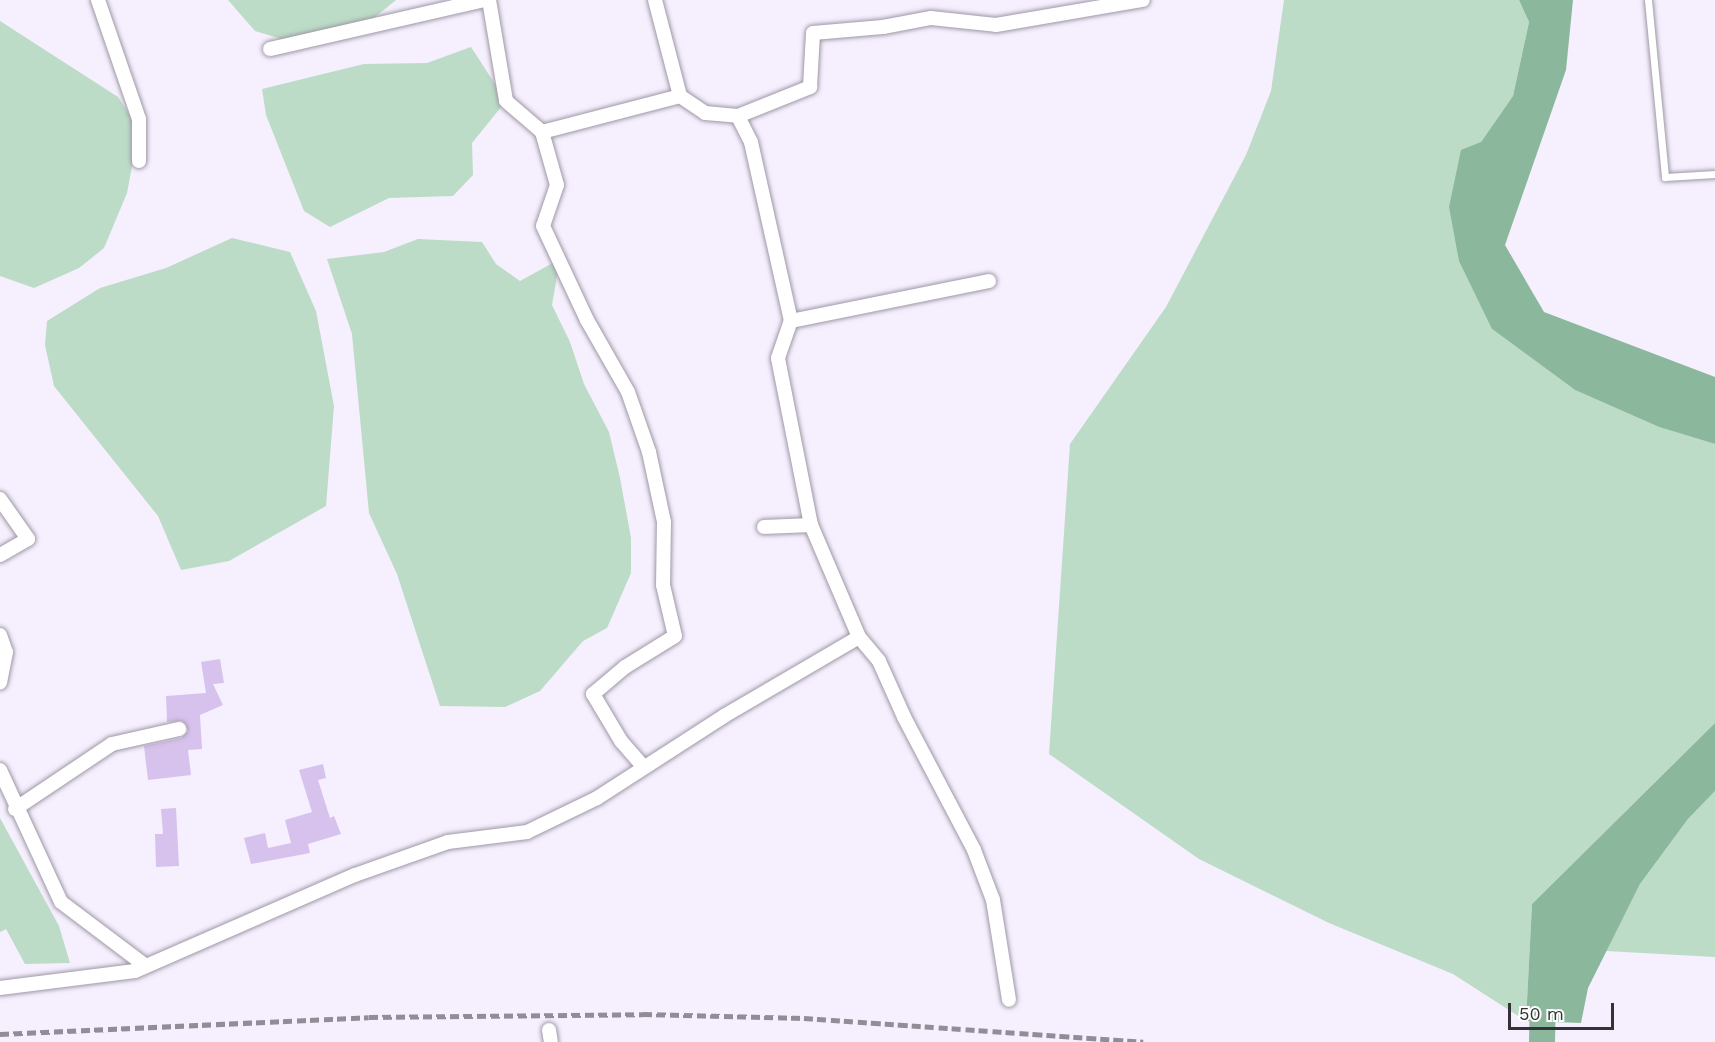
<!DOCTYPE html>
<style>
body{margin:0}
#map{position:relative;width:1715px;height:1042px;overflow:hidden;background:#f6effe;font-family:"Work Sans",sans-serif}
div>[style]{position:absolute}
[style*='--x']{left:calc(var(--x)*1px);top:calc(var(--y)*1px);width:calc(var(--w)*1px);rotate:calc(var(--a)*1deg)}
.green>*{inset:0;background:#bcdcc7}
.water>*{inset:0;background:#8bb89c}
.river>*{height:26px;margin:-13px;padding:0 13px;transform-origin:13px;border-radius:13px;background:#8bb89c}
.building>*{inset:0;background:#d6c2ed}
.roads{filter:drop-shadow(0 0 2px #9e98a5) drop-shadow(0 0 2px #9e98a5)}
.lane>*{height:7px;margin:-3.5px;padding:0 3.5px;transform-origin:3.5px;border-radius:3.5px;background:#fff}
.street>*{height:14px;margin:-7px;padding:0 7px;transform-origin:7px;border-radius:7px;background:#fff}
.rail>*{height:4.5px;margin-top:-2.25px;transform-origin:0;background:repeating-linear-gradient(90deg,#918d96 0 9px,transparent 0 13.5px)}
span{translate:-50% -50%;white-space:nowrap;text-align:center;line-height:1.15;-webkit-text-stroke:6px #fff;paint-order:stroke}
.scale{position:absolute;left:1508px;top:1003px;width:106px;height:27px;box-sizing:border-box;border:3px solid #343237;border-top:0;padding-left:8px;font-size:18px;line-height:21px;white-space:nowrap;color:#343237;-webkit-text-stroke:4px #fff;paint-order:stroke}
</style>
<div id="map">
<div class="green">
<i style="clip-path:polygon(228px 0,396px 0,353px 35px,308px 47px,255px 31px)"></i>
<i style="clip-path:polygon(1284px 0,1519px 0,1529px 22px,1513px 96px,1481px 142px,1492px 329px,1575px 390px,1659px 427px,1715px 444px,1715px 723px,1532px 904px,1526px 1021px,1453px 974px,1329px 923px,1199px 859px,1049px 754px,1070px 444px,1166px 307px,1246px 155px,1271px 91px)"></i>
<i style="clip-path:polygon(0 21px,118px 97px,139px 129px,127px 193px,104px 248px,79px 268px,34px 288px,0 276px)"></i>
<i style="clip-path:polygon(471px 47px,506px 101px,472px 143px,473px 175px,453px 196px,389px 198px,330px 227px,304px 211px,266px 115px,262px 89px,364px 64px,427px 63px)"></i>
<i style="clip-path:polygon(232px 238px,290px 252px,316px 311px,334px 406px,326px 506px,229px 561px,181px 570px,158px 516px,54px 386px,45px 345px,47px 321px,100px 288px,166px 268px)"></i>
<i style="clip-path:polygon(418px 239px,482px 242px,496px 264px,520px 281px,560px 259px,552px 305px,570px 342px,584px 384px,609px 432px,620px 478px,631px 538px,631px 573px,607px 628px,583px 641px,540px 691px,505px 707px,440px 706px,397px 574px,369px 513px,352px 334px,327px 259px,384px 252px)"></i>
<i style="clip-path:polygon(1715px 791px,1715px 957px,1606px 951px,1640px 884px,1688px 819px)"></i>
<i style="clip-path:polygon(0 818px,59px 926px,70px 963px,25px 964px,6px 929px,0 932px)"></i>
</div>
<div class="water">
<i style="clip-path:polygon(1519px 0,1573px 0,1566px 70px,1505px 245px,1544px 312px,1715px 377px,1715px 444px,1659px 427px,1575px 390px,1492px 329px,1459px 261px,1449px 207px,1461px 150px,1481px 142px,1513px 96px,1529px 22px)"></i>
<i style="clip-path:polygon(1715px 723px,1715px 791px,1688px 819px,1640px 884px,1588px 988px,1581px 1023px,1526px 1021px,1532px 904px)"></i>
</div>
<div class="river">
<i style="--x:1542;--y:1042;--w:54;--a:-88.9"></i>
</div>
<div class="building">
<i style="clip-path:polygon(220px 659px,224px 683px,213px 684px,223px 705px,200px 715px,202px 749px,188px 750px,191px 775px,148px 780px,144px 746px,181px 738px,188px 731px,182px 721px,167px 722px,166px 696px,206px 693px,201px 662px)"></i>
<i style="clip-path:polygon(323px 764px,326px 778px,318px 780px,330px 818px,334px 816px,341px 834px,308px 844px,310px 853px,251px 864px,244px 838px,265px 833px,268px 848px,291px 843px,285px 820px,312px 812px,299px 770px)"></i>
<i style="clip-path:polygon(176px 808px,179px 866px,156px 867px,155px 834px,163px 834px,161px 809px)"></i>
</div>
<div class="roads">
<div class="lane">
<i style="--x:1648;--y:0;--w:178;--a:84.5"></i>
<i style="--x:1665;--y:177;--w:50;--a:-3.4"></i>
</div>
<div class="street">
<i style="--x:98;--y:0;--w:126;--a:71"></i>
<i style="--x:139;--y:119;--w:42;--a:90"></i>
<i style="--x:489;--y:0;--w:102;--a:80.4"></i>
<i style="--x:506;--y:101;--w:48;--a:40.7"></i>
<i style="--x:542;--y:132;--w:55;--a:74.2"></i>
<i style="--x:557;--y:185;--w:43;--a:108.9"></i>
<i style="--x:543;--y:226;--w:104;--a:64.9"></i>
<i style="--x:587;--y:320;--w:83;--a:60.3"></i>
<i style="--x:628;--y:392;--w:64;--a:70.7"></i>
<i style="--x:649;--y:452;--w:72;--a:77.9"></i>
<i style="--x:664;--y:522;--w:63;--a:90.9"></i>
<i style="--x:663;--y:585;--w:52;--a:76.8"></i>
<i style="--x:675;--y:636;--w:59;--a:148.2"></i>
<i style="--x:625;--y:667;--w:42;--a:139.8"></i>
<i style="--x:593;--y:694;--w:55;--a:59.2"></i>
<i style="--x:621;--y:741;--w:35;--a:49"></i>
<i style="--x:655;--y:0;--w:99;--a:75.4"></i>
<i style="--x:680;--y:96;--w:30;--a:34"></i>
<i style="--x:705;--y:113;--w:33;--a:5"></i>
<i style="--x:270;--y:49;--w:220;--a:-12.9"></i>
<i style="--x:542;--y:132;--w:143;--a:-14.6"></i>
<i style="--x:791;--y:321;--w:202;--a:-11.4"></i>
<i style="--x:0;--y:499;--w:49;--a:55"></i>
<i style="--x:28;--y:539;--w:32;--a:150"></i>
<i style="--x:764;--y:527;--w:47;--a:-2.4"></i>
<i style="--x:0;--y:635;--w:18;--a:71"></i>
<i style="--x:6;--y:652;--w:31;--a:101"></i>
<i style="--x:859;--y:637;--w:31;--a:50"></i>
<i style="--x:879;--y:661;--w:61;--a:65.9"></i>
<i style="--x:904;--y:717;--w:150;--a:62.2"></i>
<i style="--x:974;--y:850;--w:53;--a:69.2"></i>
<i style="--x:993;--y:900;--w:101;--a:80.9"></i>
<i style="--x:0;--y:770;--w:145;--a:65.2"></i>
<i style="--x:61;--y:902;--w:106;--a:37"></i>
<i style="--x:15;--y:809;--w:117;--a:-33.8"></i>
<i style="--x:112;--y:744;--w:69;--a:-12.6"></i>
<i style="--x:0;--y:988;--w:136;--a:-7.2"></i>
<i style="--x:135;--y:971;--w:240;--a:-23.6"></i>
<i style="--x:355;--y:875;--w:99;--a:-19.5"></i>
<i style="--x:448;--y:842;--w:80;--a:-7.2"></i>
<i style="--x:527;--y:832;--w:78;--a:-25.9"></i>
<i style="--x:597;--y:798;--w:151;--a:-32.8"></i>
<i style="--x:724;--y:716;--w:156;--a:-30.3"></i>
<i style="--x:859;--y:637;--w:122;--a:-113.2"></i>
<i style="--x:811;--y:525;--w:170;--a:-101.2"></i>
<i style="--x:778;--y:358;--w:39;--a:-71"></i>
<i style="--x:791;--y:321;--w:183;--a:-102.6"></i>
<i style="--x:751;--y:142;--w:29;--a:-117"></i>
<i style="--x:738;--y:116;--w:78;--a:-21.9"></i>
<i style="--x:810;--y:87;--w:54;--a:-86.8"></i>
<i style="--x:813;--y:33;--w:70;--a:-4.9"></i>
<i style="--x:883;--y:27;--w:49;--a:-10.6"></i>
<i style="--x:931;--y:18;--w:65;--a:6.1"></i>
<i style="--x:996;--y:25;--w:149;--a:-9.7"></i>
<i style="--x:549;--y:1030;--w:12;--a:81"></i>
</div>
</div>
<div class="rail">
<i style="--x:0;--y:1034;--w:369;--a:-2.6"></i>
<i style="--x:369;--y:1017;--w:274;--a:-0.6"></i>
<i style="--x:643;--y:1014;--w:161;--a:1.4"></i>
<i style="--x:804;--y:1018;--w:340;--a:4"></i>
</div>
<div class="scale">50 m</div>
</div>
